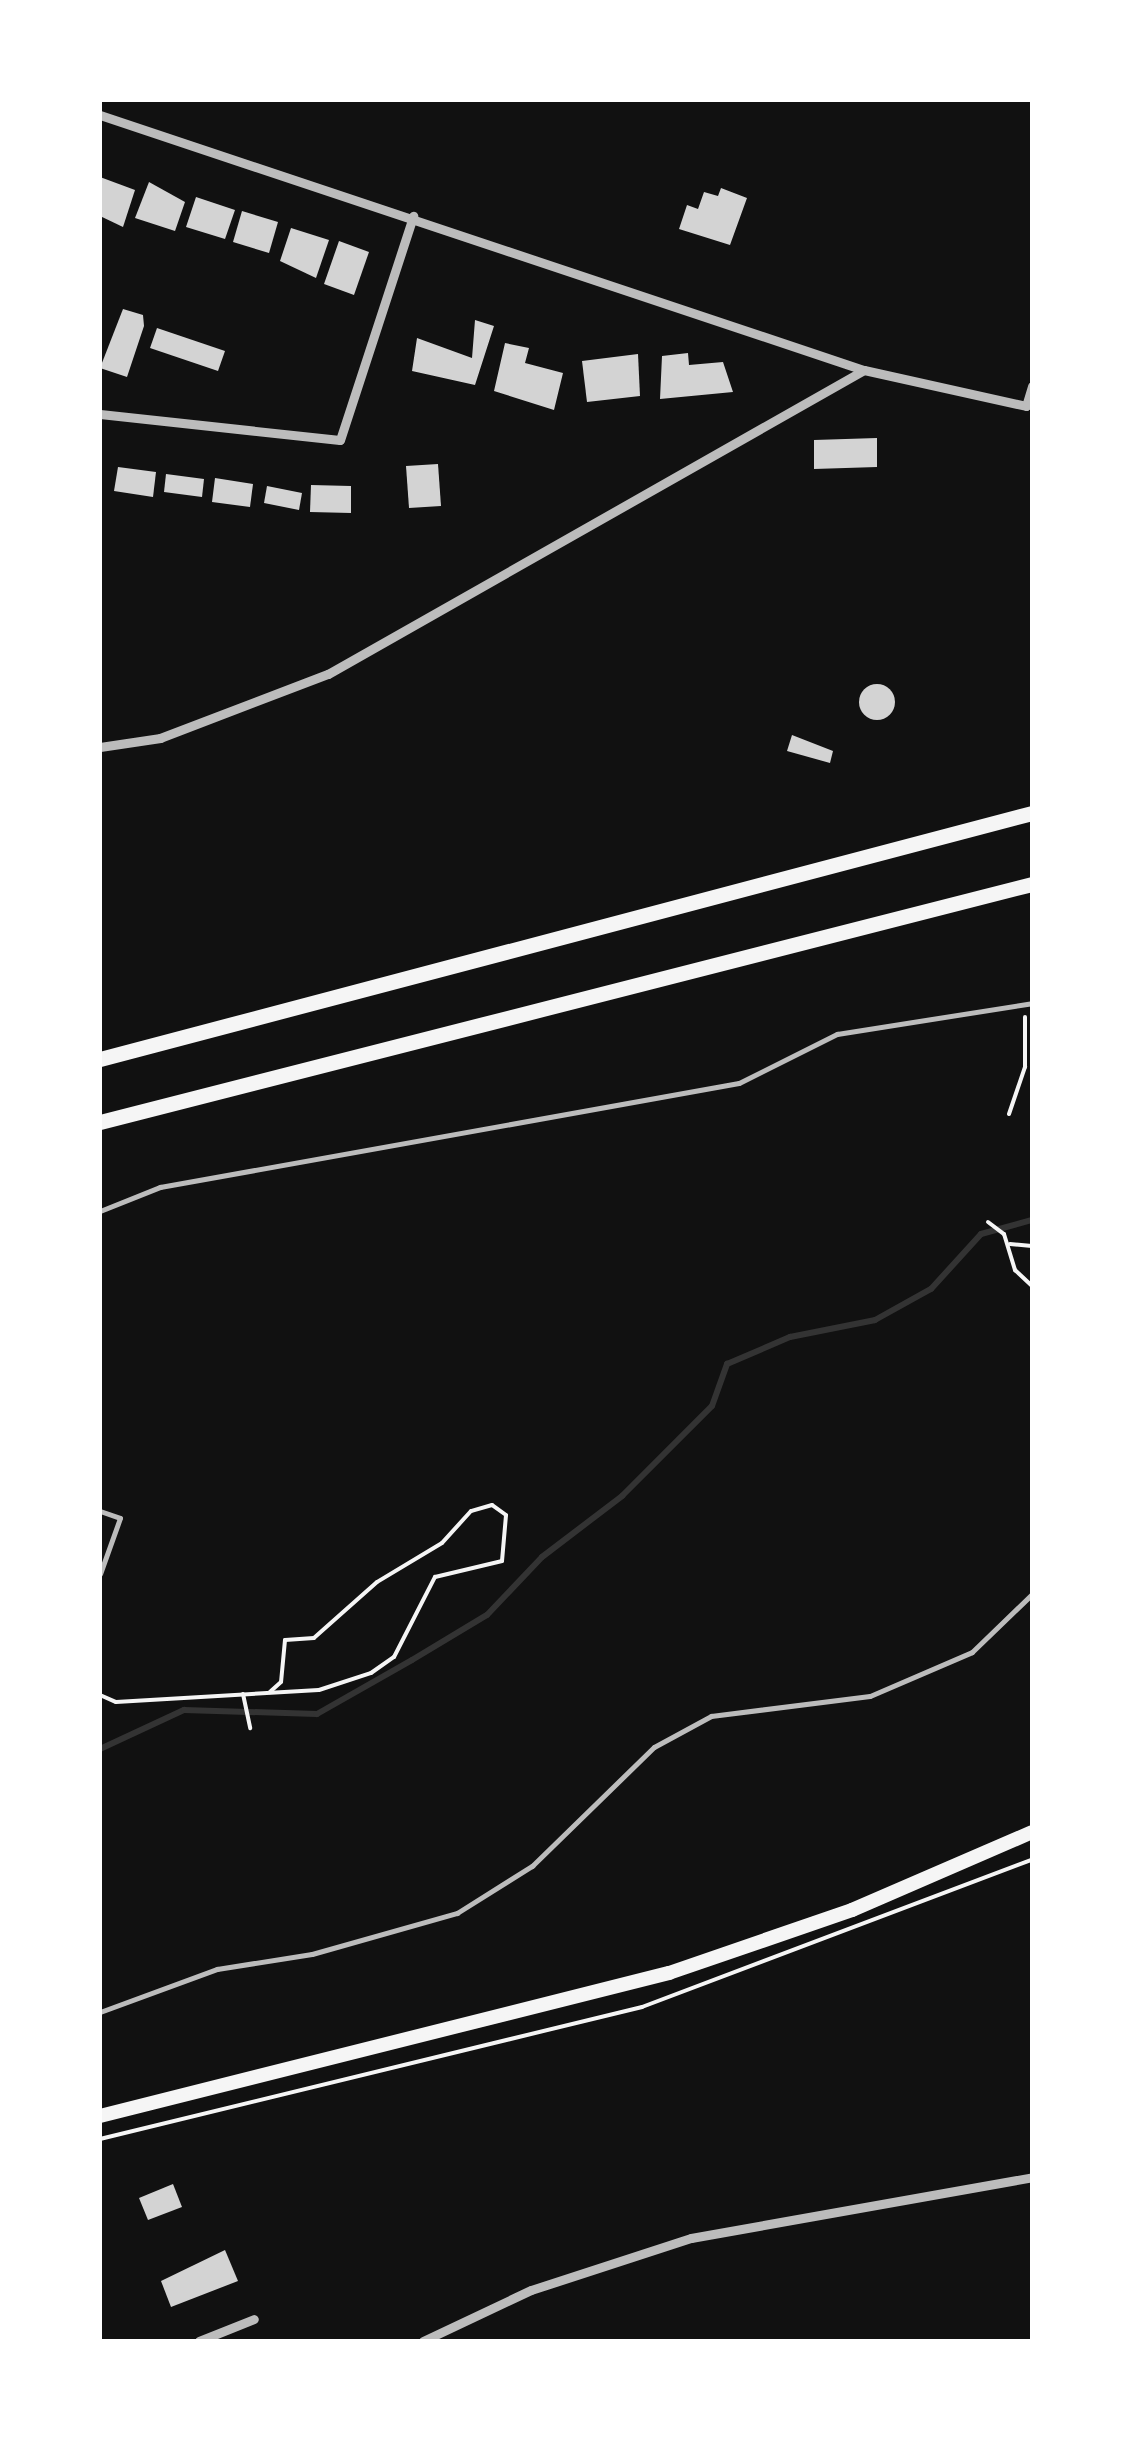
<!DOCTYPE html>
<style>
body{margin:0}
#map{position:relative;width:1132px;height:2441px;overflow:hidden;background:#111;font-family:Inter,sans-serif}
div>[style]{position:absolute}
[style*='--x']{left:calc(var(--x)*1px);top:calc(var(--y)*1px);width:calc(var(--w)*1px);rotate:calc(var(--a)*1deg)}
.stream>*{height:6px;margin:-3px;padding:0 3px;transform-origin:3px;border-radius:3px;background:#333}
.building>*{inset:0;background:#d3d3d3}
.round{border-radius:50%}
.path>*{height:4px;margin:-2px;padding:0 2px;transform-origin:2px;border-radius:2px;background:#f5f5f5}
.service>*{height:5px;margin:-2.5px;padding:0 2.5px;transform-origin:2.5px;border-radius:2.5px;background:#bcbcbc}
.minor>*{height:9px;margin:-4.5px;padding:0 4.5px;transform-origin:4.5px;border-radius:4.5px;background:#bcbcbc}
.primary>*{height:14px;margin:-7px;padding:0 7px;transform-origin:7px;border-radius:7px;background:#f5f5f5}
.motorway>*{height:15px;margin:-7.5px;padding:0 7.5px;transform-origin:7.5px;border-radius:7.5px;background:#f5f5f5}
span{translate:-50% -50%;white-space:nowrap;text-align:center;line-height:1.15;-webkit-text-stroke:10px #fff;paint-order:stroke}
.frame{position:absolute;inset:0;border:102px solid #fff;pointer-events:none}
</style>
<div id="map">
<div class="stream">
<i style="--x:100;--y:1749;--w:93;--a:-24.9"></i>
<i style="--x:184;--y:1710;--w:133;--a:1.7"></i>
<i style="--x:317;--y:1714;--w:109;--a:-29.6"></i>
<i style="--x:412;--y:1660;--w:87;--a:-31"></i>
<i style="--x:487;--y:1615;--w:80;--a:-46.5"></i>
<i style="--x:542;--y:1557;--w:101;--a:-37.3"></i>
<i style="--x:622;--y:1496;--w:127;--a:-45"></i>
<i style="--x:712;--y:1406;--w:45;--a:-70.3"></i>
<i style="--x:727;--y:1364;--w:69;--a:-23.2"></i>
<i style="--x:790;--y:1337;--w:87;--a:-11.3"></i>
<i style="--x:875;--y:1320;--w:64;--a:-29"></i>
<i style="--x:931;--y:1289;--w:74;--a:-47.7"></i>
<i style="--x:981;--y:1234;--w:53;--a:-15.4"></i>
</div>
<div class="building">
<i style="clip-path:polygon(100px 177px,135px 190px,123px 227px,100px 216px)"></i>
<i style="clip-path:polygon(149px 182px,185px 202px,175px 231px,135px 218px)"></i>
<i style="clip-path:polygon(721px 188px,747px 198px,730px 245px,679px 229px,687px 205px,698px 209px,704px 192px,718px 196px)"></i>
<i style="clip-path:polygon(196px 197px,235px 210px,225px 239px,186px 227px)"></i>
<i style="clip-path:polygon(242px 211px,278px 222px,269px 253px,233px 242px)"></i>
<i style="clip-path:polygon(291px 228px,329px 240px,316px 278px,280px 261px)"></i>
<i style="clip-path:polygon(339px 241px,369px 252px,354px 295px,324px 284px)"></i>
<i style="clip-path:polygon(123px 309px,143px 315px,144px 326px,127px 377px,100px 368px)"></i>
<i style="clip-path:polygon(475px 320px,494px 326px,475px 385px,412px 371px,417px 338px,472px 358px)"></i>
<i style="clip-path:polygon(157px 328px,225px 351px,218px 371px,150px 348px)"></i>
<i style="clip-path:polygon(505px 343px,529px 348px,525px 363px,563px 373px,554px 410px,494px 391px)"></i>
<i style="clip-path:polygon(688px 353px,689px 365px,723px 362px,733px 392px,660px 399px,662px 356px)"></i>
<i style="clip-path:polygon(638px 354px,640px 396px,587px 402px,582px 361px)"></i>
<i style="clip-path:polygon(877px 438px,877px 467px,814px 469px,814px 440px)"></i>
<i style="clip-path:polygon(438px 464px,441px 506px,409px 508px,406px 466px)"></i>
<i style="clip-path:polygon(118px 467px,156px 472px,153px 497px,114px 491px)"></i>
<i style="clip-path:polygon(166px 474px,204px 479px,202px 497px,164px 492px)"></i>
<i style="clip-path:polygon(215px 478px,253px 484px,250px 507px,212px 502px)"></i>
<i style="clip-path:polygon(311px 485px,351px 486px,351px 513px,310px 512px)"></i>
<i style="clip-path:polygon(267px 486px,302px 493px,299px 510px,264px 503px)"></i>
<i class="round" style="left:859px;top:684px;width:36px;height:36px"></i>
<i style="clip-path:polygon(792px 735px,833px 751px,830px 763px,787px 751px)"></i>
<i style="clip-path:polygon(173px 2184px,182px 2207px,148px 2220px,139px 2198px)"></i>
<i style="clip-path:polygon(225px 2250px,238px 2281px,171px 2307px,161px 2281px)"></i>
</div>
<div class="path">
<i style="--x:1009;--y:1114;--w:50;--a:-71.2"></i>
<i style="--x:1025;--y:1067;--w:50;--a:-90"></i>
<i style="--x:988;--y:1222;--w:20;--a:37"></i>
<i style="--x:1004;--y:1234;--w:38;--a:73"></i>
<i style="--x:1015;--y:1270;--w:23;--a:43"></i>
<i style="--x:1010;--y:1244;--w:22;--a:5"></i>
<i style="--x:243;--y:1694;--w:35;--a:78"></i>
<i style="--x:100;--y:1695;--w:17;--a:24"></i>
<i style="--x:116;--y:1702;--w:203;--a:-3.4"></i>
<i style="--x:319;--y:1690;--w:55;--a:-18.1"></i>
<i style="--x:371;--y:1673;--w:28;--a:-35"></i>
<i style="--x:394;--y:1657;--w:90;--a:-62.9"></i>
<i style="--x:435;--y:1577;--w:69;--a:-13.4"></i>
<i style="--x:502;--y:1561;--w:46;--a:-85"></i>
<i style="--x:506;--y:1515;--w:17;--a:-144"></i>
<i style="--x:492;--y:1505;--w:22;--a:164"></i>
<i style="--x:471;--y:1511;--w:43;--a:132.2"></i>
<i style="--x:442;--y:1543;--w:76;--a:149"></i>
<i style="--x:377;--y:1582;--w:84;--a:138.4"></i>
<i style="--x:314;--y:1638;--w:29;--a:176"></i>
<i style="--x:285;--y:1640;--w:42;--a:95.4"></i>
<i style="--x:281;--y:1682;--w:15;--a:138"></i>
<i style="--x:100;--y:2139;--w:558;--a:-13.69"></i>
<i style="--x:642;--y:2007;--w:417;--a:-20.7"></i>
</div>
<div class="service">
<i style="--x:100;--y:1211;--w:65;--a:-21.8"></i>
<i style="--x:160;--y:1187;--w:588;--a:-10.18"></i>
<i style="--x:739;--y:1083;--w:110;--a:-26.6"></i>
<i style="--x:837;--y:1034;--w:197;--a:-9"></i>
<i style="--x:100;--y:1511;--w:21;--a:19"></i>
<i style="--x:120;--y:1518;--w:59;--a:109.7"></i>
<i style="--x:100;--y:2012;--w:125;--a:-20.2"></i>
<i style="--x:217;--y:1969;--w:96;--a:-9"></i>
<i style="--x:312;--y:1954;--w:151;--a:-15.8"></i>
<i style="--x:457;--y:1913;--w:89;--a:-32.1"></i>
<i style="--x:532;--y:1866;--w:170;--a:-44.3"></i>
<i style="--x:654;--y:1747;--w:65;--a:-28.5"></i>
<i style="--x:711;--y:1716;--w:160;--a:-7.2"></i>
<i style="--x:870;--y:1696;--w:111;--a:-23.3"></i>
<i style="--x:972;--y:1652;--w:83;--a:-44"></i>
</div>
<div class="minor">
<i style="--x:100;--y:115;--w:805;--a:18.46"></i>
<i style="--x:864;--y:370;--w:166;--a:12.5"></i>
<i style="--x:1026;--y:406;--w:21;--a:-73"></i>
<i style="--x:100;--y:414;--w:241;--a:6.2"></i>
<i style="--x:340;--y:440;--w:236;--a:-71.9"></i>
<i style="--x:100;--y:747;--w:61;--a:-8.5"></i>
<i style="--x:160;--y:738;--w:180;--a:-20.9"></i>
<i style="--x:328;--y:674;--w:616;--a:-29.56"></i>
<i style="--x:199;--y:2341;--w:59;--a:-21.8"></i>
<i style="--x:423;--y:2341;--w:119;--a:-25.3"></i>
<i style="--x:531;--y:2290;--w:168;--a:-18"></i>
<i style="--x:691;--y:2238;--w:346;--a:-10.1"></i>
</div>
<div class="primary">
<i style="--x:100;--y:2116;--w:587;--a:-14.11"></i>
<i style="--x:669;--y:1973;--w:194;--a:-19"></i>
<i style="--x:852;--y:1910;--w:196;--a:-23.4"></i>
</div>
<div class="motorway">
<i style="--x:100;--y:1059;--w:964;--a:-14.79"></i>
<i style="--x:100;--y:1122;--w:962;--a:-14.33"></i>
</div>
<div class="frame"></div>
</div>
